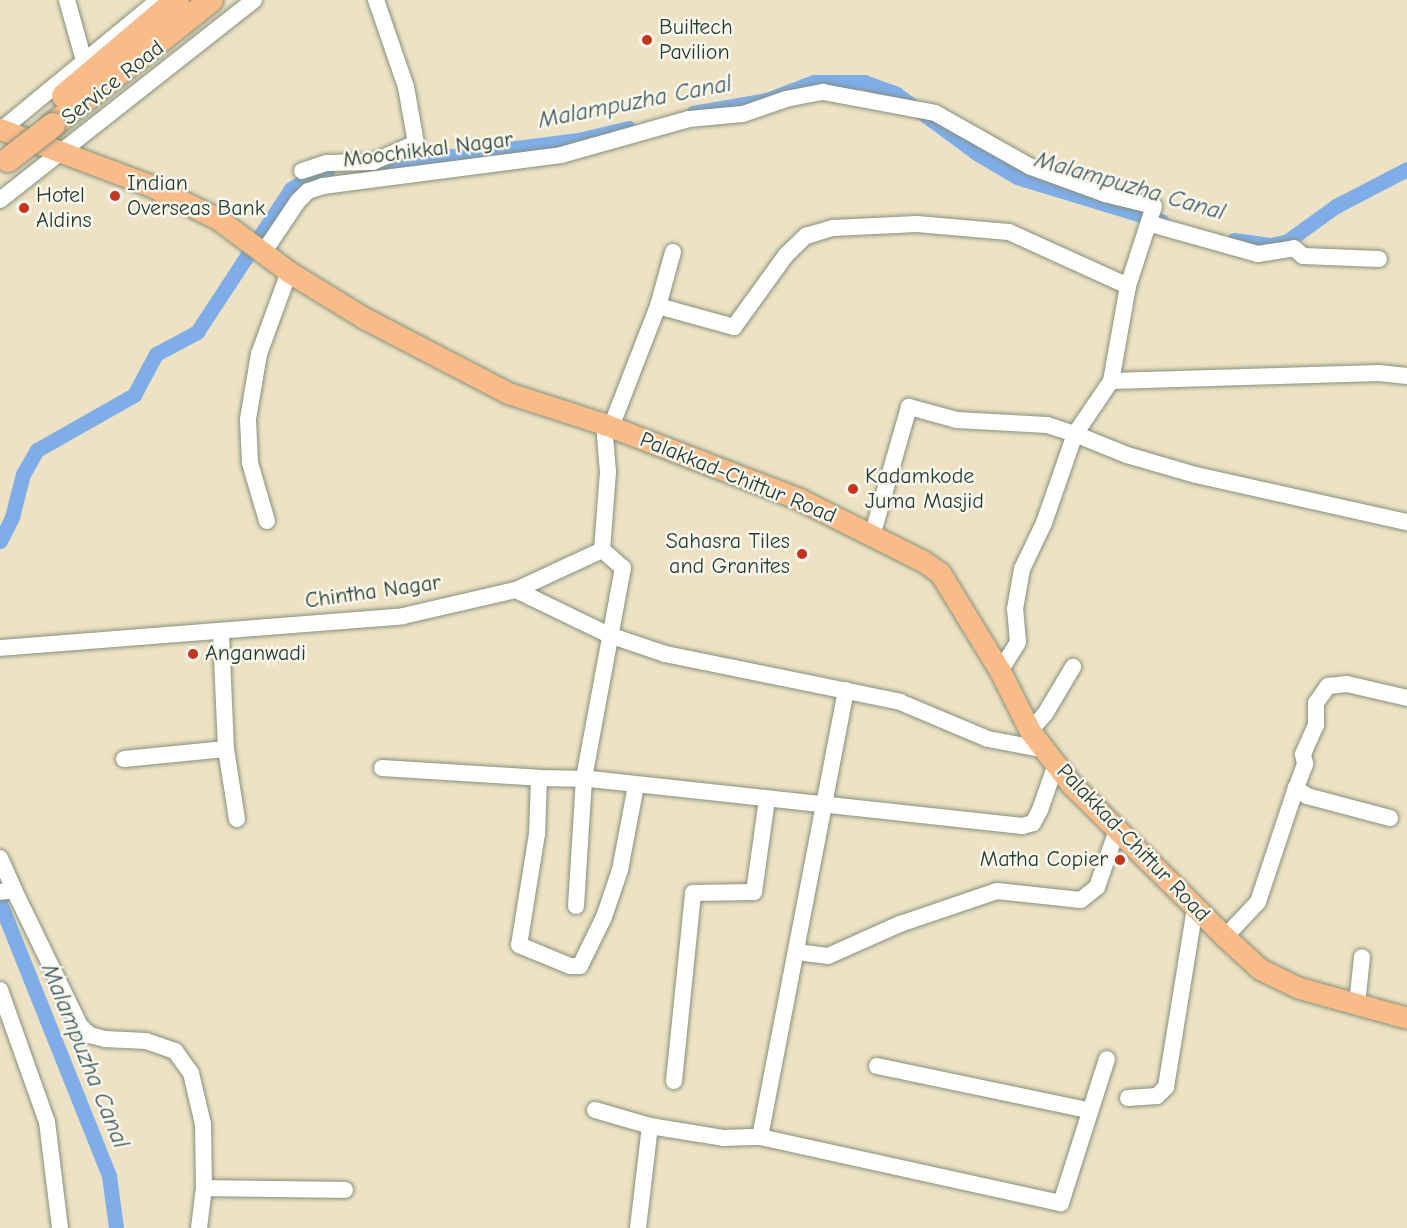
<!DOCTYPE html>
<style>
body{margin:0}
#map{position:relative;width:1407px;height:1228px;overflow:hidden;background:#ede3c4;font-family:"Comic Neue",sans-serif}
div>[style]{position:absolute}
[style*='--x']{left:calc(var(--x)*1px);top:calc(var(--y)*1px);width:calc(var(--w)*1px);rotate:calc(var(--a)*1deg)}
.canal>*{height:15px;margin:-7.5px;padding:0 7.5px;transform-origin:7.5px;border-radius:7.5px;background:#7eade8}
.roads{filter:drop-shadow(0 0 2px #86907c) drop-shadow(0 0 2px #86907c)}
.minor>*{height:16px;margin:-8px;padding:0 8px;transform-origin:8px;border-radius:8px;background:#fff}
.major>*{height:21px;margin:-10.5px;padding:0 10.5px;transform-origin:10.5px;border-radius:10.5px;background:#f9bc89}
.highway>*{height:24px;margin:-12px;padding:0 12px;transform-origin:12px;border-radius:12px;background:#f9bc89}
.bridges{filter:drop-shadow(0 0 2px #86907c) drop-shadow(0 0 2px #86907c)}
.highway-bridge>*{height:24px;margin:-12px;padding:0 12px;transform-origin:12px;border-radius:12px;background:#f9bc89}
.dots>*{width:16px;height:16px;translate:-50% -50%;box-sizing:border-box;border:3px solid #fbf7ec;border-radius:50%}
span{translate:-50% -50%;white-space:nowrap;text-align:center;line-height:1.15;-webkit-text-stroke:5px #fbf7ec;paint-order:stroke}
.poi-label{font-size:22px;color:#1f3d34}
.left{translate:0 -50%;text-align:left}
.right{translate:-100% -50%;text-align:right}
.street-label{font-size:22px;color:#1f3d34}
.water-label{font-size:24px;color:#375961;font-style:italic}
</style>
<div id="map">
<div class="canal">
<i style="--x:693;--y:113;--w:75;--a:-10"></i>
<i style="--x:767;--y:100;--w:50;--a:-21"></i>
<i style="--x:814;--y:82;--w:50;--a:0"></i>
<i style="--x:864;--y:82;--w:33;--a:20"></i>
<i style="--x:895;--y:93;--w:103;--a:36.3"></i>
<i style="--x:978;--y:154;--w:45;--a:30.5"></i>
<i style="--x:1017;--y:177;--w:151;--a:17"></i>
<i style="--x:365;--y:167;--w:215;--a:-7.2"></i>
<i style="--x:578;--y:140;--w:52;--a:-13.2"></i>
<i style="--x:1234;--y:240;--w:36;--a:8"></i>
<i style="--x:1270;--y:245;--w:16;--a:-11"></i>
<i style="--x:1286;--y:242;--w:62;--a:-35.8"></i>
<i style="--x:1336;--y:206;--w:80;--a:-27.5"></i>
<i style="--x:0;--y:541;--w:27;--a:-63"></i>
<i style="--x:12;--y:517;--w:44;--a:-75.7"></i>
<i style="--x:23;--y:474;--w:28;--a:-60"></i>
<i style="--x:37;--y:450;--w:112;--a:-29.6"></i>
<i style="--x:134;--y:395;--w:47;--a:-61.8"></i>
<i style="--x:156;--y:354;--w:47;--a:-28.2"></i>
<i style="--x:197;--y:332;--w:171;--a:-56.7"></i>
<i style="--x:291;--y:189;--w:27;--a:-33"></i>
<i style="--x:314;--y:174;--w:13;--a:-9"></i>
<i style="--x:0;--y:903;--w:294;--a:68.2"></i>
<i style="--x:109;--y:1176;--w:52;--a:82.3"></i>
</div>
<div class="roads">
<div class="minor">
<i style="--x:67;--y:0;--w:63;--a:74.4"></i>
<i style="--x:0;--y:131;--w:206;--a:-39.5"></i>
<i style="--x:302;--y:171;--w:26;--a:-18"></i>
<i style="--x:327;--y:163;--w:46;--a:-1.2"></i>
<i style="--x:373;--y:162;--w:47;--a:-23.8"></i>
<i style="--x:416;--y:143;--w:57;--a:-100.1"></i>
<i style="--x:406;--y:87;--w:92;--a:-109"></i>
<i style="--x:0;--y:200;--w:323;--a:-38.2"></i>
<i style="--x:1151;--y:224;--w:111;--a:15.7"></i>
<i style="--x:1258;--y:254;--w:36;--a:-9"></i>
<i style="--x:1294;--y:248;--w:12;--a:42"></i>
<i style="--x:1303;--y:256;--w:76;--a:2.3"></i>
<i style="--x:263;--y:253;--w:63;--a:-56.1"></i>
<i style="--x:298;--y:201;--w:14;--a:-45"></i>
<i style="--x:308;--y:191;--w:16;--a:-18"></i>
<i style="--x:323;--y:186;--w:240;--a:-7.4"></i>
<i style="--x:561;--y:155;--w:133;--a:-15.7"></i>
<i style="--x:689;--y:119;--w:54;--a:-5.3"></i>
<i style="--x:743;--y:114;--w:46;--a:-19.2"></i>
<i style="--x:786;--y:99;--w:38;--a:-11"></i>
<i style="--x:823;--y:92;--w:114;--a:10.6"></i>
<i style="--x:935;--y:113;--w:110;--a:29.4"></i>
<i style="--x:1031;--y:167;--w:79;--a:20"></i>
<i style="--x:1105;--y:194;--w:50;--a:13.8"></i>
<i style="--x:1154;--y:206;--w:84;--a:108"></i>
<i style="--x:1128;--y:286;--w:97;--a:100.1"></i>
<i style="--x:1111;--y:381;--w:64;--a:124.2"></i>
<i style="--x:1075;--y:434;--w:29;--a:-162"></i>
<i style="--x:1047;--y:425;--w:90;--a:-176.8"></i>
<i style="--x:957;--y:420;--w:50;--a:-164.8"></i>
<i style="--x:909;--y:407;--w:134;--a:106"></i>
<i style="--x:658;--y:306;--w:79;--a:15.4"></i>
<i style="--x:734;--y:327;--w:89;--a:-54.2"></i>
<i style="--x:786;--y:255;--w:28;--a:-44"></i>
<i style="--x:806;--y:236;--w:28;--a:-17"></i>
<i style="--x:833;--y:228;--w:84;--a:-2.7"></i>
<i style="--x:917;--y:224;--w:92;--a:5"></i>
<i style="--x:1009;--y:232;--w:131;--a:24.4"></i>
<i style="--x:1111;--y:381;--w:268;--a:-1.7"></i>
<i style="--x:1379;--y:373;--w:28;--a:6"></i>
<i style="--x:611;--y:427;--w:130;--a:-68.8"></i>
<i style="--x:658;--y:306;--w:56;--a:-74.5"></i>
<i style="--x:267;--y:521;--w:60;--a:-106.3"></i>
<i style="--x:250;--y:463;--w:44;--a:-92.6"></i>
<i style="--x:248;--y:419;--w:66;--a:-80.4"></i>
<i style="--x:259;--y:354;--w:87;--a:-69.9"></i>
<i style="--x:516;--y:590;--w:103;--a:25.8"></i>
<i style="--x:609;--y:635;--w:59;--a:18.7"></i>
<i style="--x:665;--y:654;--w:240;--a:11.5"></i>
<i style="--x:900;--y:702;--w:95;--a:22.8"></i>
<i style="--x:988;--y:739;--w:60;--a:10.6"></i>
<i style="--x:0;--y:648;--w:404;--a:-4.5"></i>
<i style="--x:403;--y:616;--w:116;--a:-13"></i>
<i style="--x:516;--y:590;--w:95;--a:-24.9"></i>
<i style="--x:602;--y:550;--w:78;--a:-85.6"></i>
<i style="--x:608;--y:472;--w:48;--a:-94.8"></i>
<i style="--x:1000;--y:671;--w:34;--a:-58"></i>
<i style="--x:1018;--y:642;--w:33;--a:-95"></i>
<i style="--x:1015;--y:609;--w:41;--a:-80.1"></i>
<i style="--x:1022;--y:569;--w:51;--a:-64.4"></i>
<i style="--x:1044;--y:523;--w:94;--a:-70.8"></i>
<i style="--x:1075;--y:434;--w:56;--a:22"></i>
<i style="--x:1127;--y:455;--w:72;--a:16.2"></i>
<i style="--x:1196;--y:475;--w:216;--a:12.6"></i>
<i style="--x:1030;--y:731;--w:23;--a:-49"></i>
<i style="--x:1045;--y:714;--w:55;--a:-59.2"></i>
<i style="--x:226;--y:749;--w:71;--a:81.1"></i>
<i style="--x:124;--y:759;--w:102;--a:-5.6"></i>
<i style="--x:226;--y:749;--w:116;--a:-92.5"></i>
<i style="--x:382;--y:768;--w:157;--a:3.6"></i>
<i style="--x:539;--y:778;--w:56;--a:92"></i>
<i style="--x:537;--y:834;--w:112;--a:99.2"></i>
<i style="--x:519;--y:945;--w:55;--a:22.4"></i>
<i style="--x:570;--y:966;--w:10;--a:0"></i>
<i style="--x:580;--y:966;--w:55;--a:-63.9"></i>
<i style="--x:604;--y:917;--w:50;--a:-71.2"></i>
<i style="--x:620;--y:870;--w:86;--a:-79.3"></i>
<i style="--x:539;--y:778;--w:51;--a:1.1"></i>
<i style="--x:590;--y:779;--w:435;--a:6.2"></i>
<i style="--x:1022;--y:826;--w:11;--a:-15"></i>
<i style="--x:1033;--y:823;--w:15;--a:-62"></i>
<i style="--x:1040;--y:810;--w:49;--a:-70.8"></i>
<i style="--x:1390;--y:818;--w:86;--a:-165.2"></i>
<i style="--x:1307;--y:796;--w:14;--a:-144"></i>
<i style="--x:1296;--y:788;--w:26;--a:-69"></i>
<i style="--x:1305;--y:764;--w:10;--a:-101"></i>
<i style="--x:1303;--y:754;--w:32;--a:-66"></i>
<i style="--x:1316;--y:725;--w:22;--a:-90"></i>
<i style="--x:1316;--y:703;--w:21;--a:-55"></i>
<i style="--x:1328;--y:686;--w:19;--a:-6"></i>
<i style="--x:1347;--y:684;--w:62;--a:13.1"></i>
<i style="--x:0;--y:858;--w:35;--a:66"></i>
<i style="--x:14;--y:890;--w:14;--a:172"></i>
<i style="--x:14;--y:890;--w:151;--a:64.1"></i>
<i style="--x:80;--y:1026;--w:13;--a:42"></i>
<i style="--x:90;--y:1035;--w:16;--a:15"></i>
<i style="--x:105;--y:1039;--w:41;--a:2.8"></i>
<i style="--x:146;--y:1041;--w:31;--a:19"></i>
<i style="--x:175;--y:1051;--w:27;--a:54"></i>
<i style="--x:191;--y:1073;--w:52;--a:76.8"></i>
<i style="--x:203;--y:1124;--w:64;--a:89.1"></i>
<i style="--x:204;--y:1188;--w:40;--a:97.1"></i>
<i style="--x:576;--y:906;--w:128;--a:-86.4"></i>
<i style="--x:584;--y:778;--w:214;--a:-79.5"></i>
<i style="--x:623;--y:568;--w:28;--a:-139"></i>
<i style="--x:1225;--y:937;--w:48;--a:-46.7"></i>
<i style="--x:1258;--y:902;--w:120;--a:-71.6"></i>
<i style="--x:796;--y:952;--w:32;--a:7"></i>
<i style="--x:828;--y:956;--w:79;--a:-24"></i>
<i style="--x:900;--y:924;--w:102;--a:-18.8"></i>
<i style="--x:997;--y:891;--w:84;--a:6.1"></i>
<i style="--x:1081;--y:900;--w:21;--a:-39"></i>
<i style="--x:1097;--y:887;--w:60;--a:-70.7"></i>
<i style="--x:0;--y:990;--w:140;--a:70.4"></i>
<i style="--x:47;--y:1122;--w:107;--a:83"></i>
<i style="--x:1357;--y:1004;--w:47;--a:-83.9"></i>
<i style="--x:877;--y:1066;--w:215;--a:11.8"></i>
<i style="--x:674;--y:1081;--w:189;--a:-84.2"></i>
<i style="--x:693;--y:893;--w:61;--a:-0.9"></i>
<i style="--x:754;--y:892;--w:94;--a:-82"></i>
<i style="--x:1128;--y:1098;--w:29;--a:-4"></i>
<i style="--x:1157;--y:1096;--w:13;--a:-45"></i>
<i style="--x:1166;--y:1087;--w:182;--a:-80.8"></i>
<i style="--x:595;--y:1110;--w:57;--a:16.2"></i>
<i style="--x:650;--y:1126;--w:74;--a:9.3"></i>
<i style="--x:723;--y:1138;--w:37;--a:-2"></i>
<i style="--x:760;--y:1137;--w:308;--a:12.4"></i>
<i style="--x:1061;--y:1203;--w:151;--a:-72.3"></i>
<i style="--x:760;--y:1137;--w:455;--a:-79.1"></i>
<i style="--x:204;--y:1188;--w:141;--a:0.8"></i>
<i style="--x:638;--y:1228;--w:103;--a:-83.3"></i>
</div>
<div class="major">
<i style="--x:0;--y:129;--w:159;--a:20.6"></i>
<i style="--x:149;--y:185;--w:77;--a:26.2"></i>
<i style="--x:218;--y:219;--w:89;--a:36.7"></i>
<i style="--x:289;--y:272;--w:88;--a:31.5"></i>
<i style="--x:364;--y:318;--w:162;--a:27.5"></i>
<i style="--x:508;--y:393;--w:101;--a:17.9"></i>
<i style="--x:604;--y:424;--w:209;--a:21"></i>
<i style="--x:799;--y:499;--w:139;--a:26.6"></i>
<i style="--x:923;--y:561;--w:21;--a:35"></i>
<i style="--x:940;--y:573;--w:115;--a:58.5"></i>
<i style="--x:1000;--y:671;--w:67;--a:63.4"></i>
<i style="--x:1030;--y:731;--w:67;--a:52.3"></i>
<i style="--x:1071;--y:784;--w:217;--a:44.8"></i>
<i style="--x:1225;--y:937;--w:47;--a:42.4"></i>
<i style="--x:1260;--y:969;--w:43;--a:26"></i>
<i style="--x:1299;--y:988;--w:112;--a:15.5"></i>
</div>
<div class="highway">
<i style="--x:64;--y:96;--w:148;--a:-40.3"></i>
<i style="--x:53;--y:125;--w:201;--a:-38.3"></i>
</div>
</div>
<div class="bridges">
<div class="highway-bridge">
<i style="--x:8;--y:160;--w:57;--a:-37.9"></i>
</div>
</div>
<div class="dots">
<i style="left:647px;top:40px;background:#c8321e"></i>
<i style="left:115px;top:196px;background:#c8321e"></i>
<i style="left:24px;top:208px;background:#c8321e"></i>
<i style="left:853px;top:489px;background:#c8321e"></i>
<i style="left:802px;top:554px;background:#c8321e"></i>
<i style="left:193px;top:654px;background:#c8321e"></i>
<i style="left:1120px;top:860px;background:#c8321e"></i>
</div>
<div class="poi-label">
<span class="left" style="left:659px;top:40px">Builtech<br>Pavilion</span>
<span class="left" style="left:127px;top:196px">Indian<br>Overseas Bank</span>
<span class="left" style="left:36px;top:208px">Hotel<br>Aldins</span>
<span class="left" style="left:865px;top:489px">Kadamkode<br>Juma Masjid</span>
<span class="right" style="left:790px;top:554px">Sahasra Tiles<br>and Granites</span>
<span class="left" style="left:205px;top:654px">Anganwadi</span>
<span class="right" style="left:1108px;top:860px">Matha Copier</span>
</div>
<div class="street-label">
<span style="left:113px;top:83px;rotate:-38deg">Service Road</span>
<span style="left:428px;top:150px;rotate:-7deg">Moochikkal Nagar</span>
<span style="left:738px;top:478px;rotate:22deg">Palakkad-Chittur Road</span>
<span style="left:373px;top:592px;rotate:-8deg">Chintha Nagar</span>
<span style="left:1133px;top:843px;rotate:46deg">Palakkad-Chittur Road</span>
</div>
<div class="water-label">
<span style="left:635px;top:102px;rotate:-11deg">Malampuzha Canal</span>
<span style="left:1130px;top:186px;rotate:16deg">Malampuzha Canal</span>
<span style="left:85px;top:1056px;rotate:68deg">Malampuzha Canal</span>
</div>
</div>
